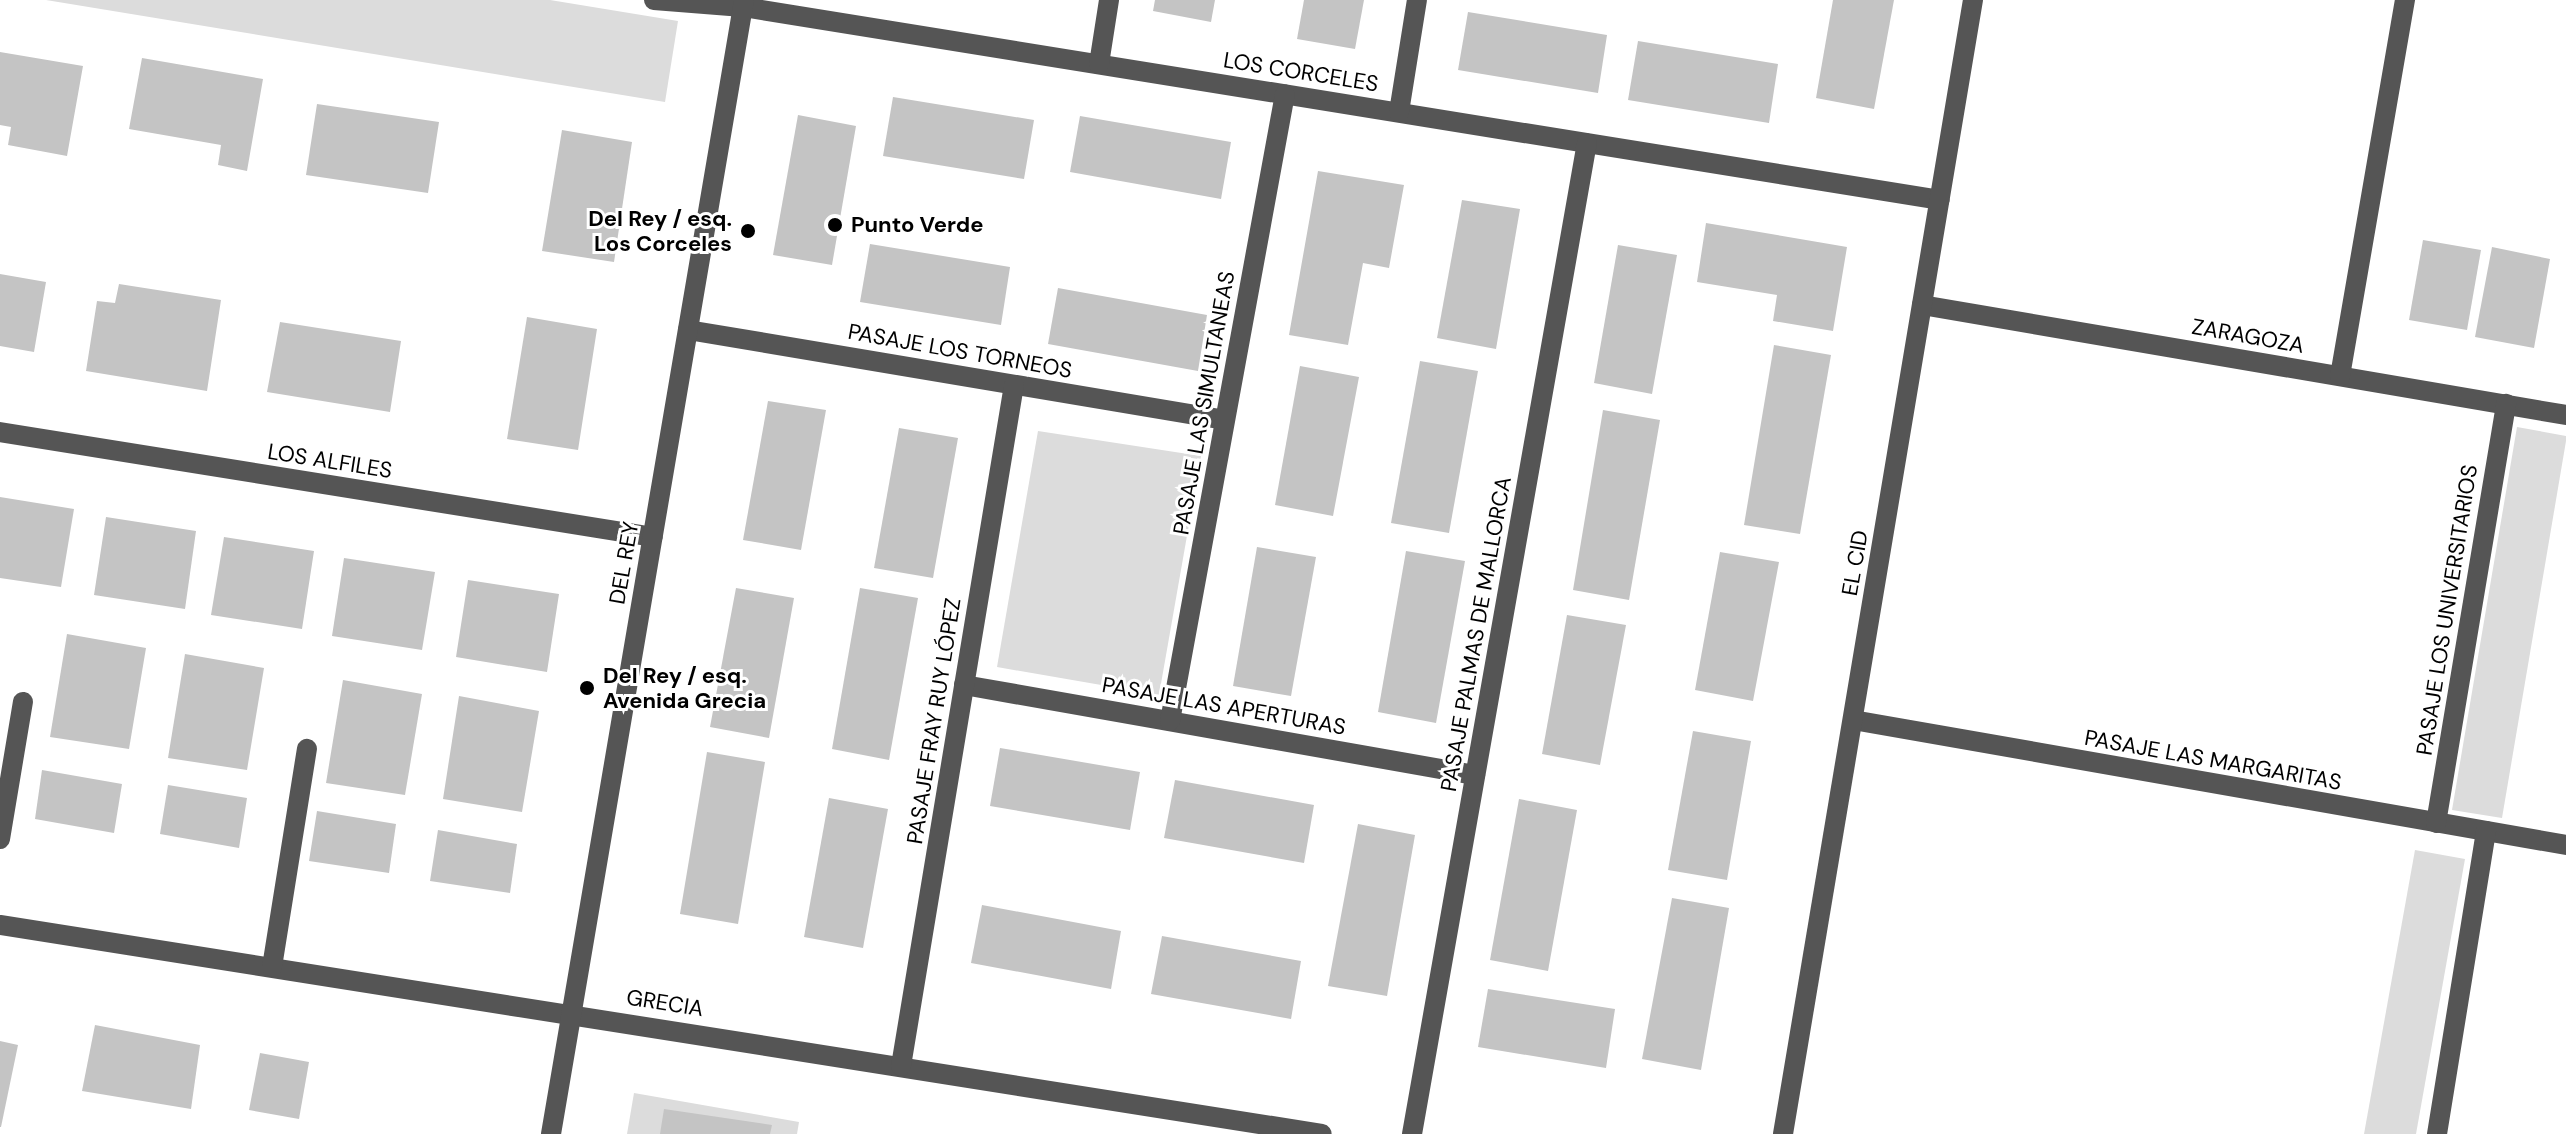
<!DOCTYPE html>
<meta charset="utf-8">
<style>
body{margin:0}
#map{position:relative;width:2566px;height:1134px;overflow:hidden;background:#fff;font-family:"DM Sans",sans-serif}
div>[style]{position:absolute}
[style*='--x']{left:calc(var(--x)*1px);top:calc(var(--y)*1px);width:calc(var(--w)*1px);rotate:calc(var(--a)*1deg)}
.green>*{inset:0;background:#dcdcdc}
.building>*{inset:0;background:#c4c4c4}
.minor>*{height:20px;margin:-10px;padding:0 10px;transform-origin:10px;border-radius:10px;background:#555}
.dots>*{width:22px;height:22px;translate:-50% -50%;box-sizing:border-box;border:4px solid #fff;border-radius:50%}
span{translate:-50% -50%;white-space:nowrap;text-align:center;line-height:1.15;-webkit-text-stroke:6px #fff;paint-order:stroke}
.street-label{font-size:22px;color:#000}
.poi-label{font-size:22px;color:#000;font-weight:700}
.right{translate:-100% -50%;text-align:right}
.left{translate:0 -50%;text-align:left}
</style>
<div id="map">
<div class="green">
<i style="clip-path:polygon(46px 0,550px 0,678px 21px,665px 102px)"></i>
<i style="clip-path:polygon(2517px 427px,2566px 436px,2566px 441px,2502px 818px,2452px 810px)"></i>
<i style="clip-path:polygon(1038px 431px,1201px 456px,1159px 695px,997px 667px)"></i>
<i style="clip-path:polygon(2415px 850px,2465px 859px,2416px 1134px,2364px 1134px)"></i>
<i style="clip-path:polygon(634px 1093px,799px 1122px,797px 1134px,627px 1134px)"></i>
</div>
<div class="building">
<i style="clip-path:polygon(1155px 0,1215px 0,1211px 22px,1153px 11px)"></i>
<i style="clip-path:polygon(1304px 0,1364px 0,1355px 49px,1297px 39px)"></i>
<i style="clip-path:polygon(1833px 0,1894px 0,1874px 109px,1816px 98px)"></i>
<i style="clip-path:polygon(1468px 12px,1607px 35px,1598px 93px,1458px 70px)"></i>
<i style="clip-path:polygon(1638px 41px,1778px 64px,1769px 123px,1628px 100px)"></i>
<i style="clip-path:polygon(0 52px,83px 66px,67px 156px,8px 145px,11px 127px,0 125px)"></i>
<i style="clip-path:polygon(142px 58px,263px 79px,247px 171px,218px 165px,221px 145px,129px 129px)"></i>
<i style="clip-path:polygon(893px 97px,1034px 120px,1024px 179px,883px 156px)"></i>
<i style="clip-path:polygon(317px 104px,439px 122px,428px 193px,306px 175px)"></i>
<i style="clip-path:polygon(798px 115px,856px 126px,832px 265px,773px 255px)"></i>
<i style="clip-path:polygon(1080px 116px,1231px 142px,1221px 199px,1070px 172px)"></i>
<i style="clip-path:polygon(562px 130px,632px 142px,614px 262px,542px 251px)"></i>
<i style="clip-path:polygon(1318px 171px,1404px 185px,1389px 268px,1363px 263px,1348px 345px,1289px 335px)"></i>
<i style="clip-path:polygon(1462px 200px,1520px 209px,1496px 349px,1437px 338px)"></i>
<i style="clip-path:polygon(1706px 223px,1847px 247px,1833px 331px,1773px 321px,1777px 295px,1697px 282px)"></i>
<i style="clip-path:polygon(2423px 240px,2481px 250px,2467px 330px,2409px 320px)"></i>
<i style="clip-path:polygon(870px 244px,1010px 267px,1001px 325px,860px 302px)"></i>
<i style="clip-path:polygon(1618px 245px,1677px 255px,1652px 394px,1594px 383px)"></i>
<i style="clip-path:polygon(2492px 247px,2550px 259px,2534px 348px,2475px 337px)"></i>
<i style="clip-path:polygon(0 274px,46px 282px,34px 352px,0 346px)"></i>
<i style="clip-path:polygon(119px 284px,221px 300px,207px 391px,86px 371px,97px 301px,115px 303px)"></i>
<i style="clip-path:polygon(1058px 288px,1207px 315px,1198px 371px,1048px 344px)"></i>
<i style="clip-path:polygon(527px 317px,597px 329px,578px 450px,507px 439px)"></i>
<i style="clip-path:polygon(280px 322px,401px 341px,390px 412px,267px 392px)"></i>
<i style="clip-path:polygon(1774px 345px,1831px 355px,1800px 534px,1744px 525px)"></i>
<i style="clip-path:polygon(1420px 361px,1478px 371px,1449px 533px,1391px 523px)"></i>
<i style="clip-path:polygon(1300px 366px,1359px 377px,1333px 516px,1275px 505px)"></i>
<i style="clip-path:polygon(768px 401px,826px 410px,801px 550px,743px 540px)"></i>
<i style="clip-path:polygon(1603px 410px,1660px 420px,1629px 600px,1573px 590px)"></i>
<i style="clip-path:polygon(899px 428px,958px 438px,933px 578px,874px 568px)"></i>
<i style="clip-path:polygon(0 497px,74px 509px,61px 587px,0 578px)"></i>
<i style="clip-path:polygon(106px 517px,196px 531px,185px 609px,94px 595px)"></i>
<i style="clip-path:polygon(224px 537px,314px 551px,302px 629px,211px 615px)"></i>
<i style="clip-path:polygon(1257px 547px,1316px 557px,1291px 696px,1233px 686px)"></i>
<i style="clip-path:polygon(1406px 551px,1465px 561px,1436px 723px,1378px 712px)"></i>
<i style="clip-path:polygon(1720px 552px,1779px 562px,1753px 701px,1695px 690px)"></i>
<i style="clip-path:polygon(344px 558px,435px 572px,422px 650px,332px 636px)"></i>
<i style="clip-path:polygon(468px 580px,559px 594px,547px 672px,456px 657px)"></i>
<i style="clip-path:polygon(736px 588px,794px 598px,769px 738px,710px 727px)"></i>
<i style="clip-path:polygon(860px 588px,918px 598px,889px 760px,832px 749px)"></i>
<i style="clip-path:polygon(1567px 615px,1626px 625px,1600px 765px,1542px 754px)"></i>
<i style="clip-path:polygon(67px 634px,146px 648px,129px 749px,50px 737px)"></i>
<i style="clip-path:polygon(185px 654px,264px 668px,247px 770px,168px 758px)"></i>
<i style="clip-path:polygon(343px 680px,422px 694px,405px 795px,326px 783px)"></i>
<i style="clip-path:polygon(459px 696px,539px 711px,522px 812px,443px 799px)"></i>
<i style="clip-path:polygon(1693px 731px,1751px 741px,1727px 880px,1668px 870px)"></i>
<i style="clip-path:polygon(1000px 748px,1140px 772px,1130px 830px,990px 806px)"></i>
<i style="clip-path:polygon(707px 752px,765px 762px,738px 924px,680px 914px)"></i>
<i style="clip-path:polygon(42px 770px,122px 784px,114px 833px,35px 819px)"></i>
<i style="clip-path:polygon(1175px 780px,1314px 805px,1304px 863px,1164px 838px)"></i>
<i style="clip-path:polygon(168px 785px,247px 798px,239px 848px,160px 834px)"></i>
<i style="clip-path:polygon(829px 798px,888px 809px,863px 948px,804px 937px)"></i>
<i style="clip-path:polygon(1519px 799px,1577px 810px,1548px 971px,1490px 960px)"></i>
<i style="clip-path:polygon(317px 811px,396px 824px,389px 873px,309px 861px)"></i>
<i style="clip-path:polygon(1358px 824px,1415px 835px,1387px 996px,1328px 986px)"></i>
<i style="clip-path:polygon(438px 830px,517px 844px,510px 893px,430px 881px)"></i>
<i style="clip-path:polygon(1672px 898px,1729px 908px,1701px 1070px,1642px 1059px)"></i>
<i style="clip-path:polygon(982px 905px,1121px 931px,1111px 989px,971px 963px)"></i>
<i style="clip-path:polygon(1162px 936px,1301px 961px,1291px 1019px,1151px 994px)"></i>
<i style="clip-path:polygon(1488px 989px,1615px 1009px,1606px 1068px,1478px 1047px)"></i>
<i style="clip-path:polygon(95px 1025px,200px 1045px,191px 1109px,82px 1091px)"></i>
<i style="clip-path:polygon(0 1041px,18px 1045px,1px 1127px,0 1127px)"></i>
<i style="clip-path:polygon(260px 1053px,309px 1062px,299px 1119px,249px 1110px)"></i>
<i style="clip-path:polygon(664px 1109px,772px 1125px,770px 1134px,660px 1134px)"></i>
</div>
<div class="minor">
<i style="--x:654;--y:0;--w:89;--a:4.5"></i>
<i style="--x:743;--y:7;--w:1212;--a:9.16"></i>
<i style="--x:1099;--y:64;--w:65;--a:-81.1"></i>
<i style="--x:1399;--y:112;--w:113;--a:-80.9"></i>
<i style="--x:1922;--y:305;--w:653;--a:9.69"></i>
<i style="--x:688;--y:330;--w:544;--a:9.51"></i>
<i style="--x:2340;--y:376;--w:382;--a:-80.2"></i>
<i style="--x:0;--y:432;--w:661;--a:9.13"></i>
<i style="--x:964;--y:685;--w:519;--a:9.99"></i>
<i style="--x:1853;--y:720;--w:724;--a:9.94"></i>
<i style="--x:1170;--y:721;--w:637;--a:-79.61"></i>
<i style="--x:2436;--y:823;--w:425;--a:-80.5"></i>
<i style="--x:0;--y:839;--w:139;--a:-80.5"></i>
<i style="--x:0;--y:925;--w:1338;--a:8.98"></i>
<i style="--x:272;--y:967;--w:221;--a:-80.9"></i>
<i style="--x:901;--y:1066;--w:690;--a:-80.58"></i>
<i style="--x:551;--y:1134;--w:1150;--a:-80.34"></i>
<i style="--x:1412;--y:1134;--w:1006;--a:-79.99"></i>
<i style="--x:1783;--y:1134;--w:1150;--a:-80.49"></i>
<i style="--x:2437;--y:1134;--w:307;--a:-80.8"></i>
</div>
<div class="dots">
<i style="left:835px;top:225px;background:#000"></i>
<i style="left:748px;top:231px;background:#000"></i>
<i style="left:587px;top:688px;background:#000"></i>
</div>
<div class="street-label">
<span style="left:1301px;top:72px;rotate:9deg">LOS CORCELES</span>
<span style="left:2248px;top:336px;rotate:10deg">ZARAGOZA</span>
<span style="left:960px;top:351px;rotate:10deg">PASAJE LOS TORNEOS</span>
<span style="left:1204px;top:403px;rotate:-80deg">PASAJE LAS SIMULTANEAS</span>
<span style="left:330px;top:461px;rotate:9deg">LOS ALFILES</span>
<span style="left:624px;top:563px;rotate:-80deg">DEL REY</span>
<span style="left:1855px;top:563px;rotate:-80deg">EL CID</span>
<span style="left:2447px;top:610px;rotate:-81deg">PASAJE LOS UNIVERSITARIOS</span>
<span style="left:1476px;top:634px;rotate:-80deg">PASAJE PALMAS DE MALLORCA</span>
<span style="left:1224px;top:706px;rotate:10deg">PASAJE LAS APERTURAS</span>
<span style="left:934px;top:721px;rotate:-81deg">PASAJE FRAY RUY LÓPEZ</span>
<span style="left:2213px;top:760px;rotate:10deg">PASAJE LAS MARGARITAS</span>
<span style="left:665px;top:1003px;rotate:9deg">GRECIA</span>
</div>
<div class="poi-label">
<span class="right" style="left:732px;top:231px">Del Rey / esq.<br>Los Corceles</span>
<span class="left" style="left:851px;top:225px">Punto Verde</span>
<span class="left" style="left:603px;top:688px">Del Rey / esq.<br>Avenida Grecia</span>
</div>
</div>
